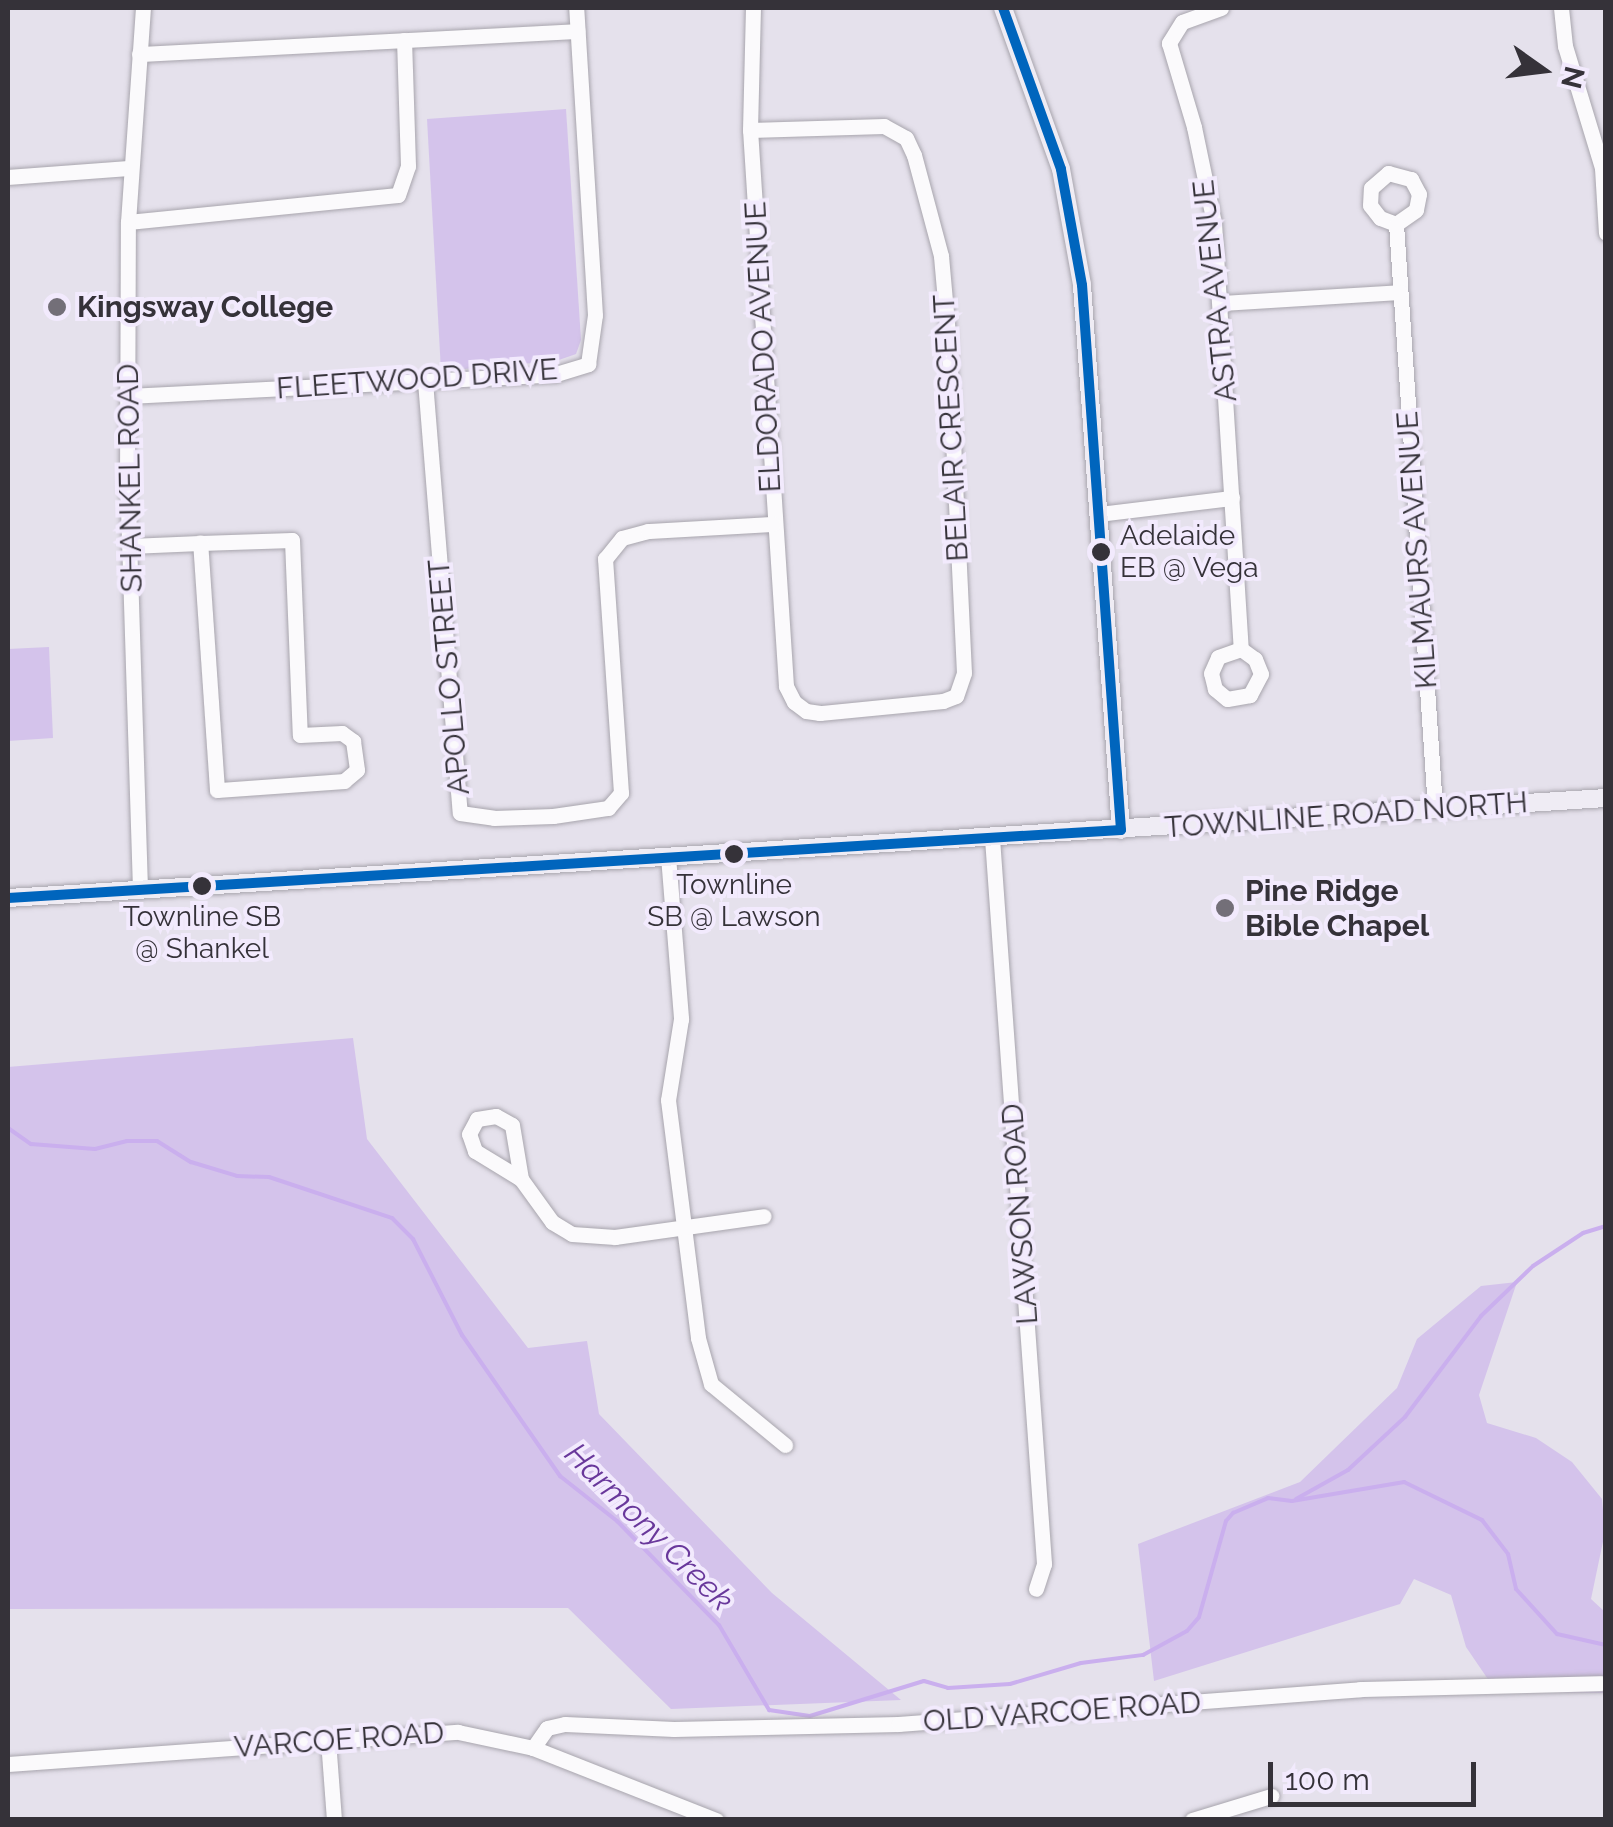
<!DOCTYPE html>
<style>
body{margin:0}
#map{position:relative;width:1613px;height:1827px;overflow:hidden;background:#e5e1ec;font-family:Raleway,sans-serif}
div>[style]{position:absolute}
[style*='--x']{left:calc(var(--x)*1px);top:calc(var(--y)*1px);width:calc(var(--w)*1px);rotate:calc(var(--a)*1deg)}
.green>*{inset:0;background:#d4c3eb}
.stream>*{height:4px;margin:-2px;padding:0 2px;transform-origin:2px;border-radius:2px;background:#caafee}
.roads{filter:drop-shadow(0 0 2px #a8a5ad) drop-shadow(0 0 2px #a8a5ad)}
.minor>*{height:15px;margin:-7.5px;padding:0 7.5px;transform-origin:7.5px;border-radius:7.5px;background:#fbfafc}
.major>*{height:18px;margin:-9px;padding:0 9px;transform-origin:9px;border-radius:9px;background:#efecf4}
.bus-1>*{height:10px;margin:-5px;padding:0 5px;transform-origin:5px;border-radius:5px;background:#0065bd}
.dots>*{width:28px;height:28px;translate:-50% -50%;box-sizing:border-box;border:5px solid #f2eafd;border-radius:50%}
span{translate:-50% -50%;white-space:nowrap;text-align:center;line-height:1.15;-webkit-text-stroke:8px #f2eafd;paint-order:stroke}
.bus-label{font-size:28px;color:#353239}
.left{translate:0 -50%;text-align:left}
.street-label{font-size:30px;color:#353239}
.poi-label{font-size:30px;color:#353239;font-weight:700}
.water-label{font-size:32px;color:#69389b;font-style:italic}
.frame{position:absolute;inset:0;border:10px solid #353239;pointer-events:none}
.north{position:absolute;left:1493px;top:20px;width:100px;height:100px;-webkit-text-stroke:8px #f2eafd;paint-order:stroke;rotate:104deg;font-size:28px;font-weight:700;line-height:40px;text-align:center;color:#353239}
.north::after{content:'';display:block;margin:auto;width:35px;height:45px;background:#353239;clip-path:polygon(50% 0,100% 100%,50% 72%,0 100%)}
.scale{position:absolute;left:1268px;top:1762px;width:208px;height:45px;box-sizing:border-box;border:5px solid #353239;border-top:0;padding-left:12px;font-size:30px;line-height:35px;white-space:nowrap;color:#353239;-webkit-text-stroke:8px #f2eafd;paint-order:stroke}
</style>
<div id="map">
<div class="green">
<i style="clip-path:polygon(566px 109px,581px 340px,576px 354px,556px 361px,441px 371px,427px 119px)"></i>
<i style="clip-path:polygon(49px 647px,53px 738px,8px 741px,8px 649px)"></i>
<i style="clip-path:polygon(353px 1038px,367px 1139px,528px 1348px,587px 1341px,599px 1414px,772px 1593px,901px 1700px,671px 1709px,568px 1608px,8px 1609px,8px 1067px)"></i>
<i style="clip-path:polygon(1517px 1282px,1479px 1395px,1487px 1423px,1536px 1438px,1572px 1462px,1602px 1499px,1605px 1532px,1591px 1599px,1605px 1612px,1605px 1693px,1496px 1691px,1466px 1647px,1451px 1595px,1414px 1579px,1400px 1604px,1154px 1681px,1138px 1544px,1300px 1482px,1397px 1388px,1417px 1339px,1481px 1286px)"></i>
</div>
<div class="stream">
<i style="--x:8;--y:1128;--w:28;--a:35"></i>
<i style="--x:31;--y:1144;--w:64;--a:4.5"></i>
<i style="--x:95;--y:1149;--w:33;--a:-14"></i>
<i style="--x:127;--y:1141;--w:30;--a:0"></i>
<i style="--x:157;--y:1141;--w:40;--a:32"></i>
<i style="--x:191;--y:1162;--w:48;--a:16.9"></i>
<i style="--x:237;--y:1176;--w:32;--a:2"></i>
<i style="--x:269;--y:1177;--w:130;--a:18.4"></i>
<i style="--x:392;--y:1218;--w:30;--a:45"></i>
<i style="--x:413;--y:1239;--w:108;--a:63"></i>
<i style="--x:462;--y:1335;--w:172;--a:55.2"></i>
<i style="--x:560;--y:1476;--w:73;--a:38.3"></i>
<i style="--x:617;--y:1521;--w:146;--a:45.6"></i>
<i style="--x:719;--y:1625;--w:99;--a:59.5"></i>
<i style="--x:769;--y:1710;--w:41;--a:8.3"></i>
<i style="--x:810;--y:1716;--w:119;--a:-17.1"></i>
<i style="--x:924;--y:1681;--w:25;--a:16"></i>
<i style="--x:948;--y:1688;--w:62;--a:-3.7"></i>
<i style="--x:1010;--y:1684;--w:74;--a:-16.5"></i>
<i style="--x:1081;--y:1663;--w:63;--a:-7.4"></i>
<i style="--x:1143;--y:1655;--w:50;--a:-28.6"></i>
<i style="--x:1187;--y:1631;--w:18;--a:-49"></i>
<i style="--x:1199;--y:1617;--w:100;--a:-74.3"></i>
<i style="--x:1226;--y:1521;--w:11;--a:-49"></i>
<i style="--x:1233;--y:1513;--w:38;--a:-23"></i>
<i style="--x:1268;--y:1498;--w:24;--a:7"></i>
<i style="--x:1292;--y:1501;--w:114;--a:-9.6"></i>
<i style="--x:1404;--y:1482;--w:87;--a:26"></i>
<i style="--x:1482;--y:1520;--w:43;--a:52.6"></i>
<i style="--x:1508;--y:1554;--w:36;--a:77"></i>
<i style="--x:1516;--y:1589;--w:61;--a:47.7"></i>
<i style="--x:1557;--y:1634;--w:50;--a:12.7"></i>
<i style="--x:1296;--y:1499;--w:60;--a:-29.1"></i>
<i style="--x:1348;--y:1470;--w:78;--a:-42.9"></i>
<i style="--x:1405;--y:1417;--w:126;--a:-53"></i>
<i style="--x:1481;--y:1316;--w:72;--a:-43.9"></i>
<i style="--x:1533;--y:1266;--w:60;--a:-33.4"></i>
<i style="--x:1583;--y:1233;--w:24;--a:-17"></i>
</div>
<div class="roads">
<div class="minor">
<i style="--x:1221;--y:8;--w:41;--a:160.3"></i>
<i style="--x:1182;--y:22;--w:25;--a:122"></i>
<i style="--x:1169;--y:43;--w:88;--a:73.4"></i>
<i style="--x:1194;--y:127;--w:98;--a:78.2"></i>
<i style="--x:1214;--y:223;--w:427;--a:86.4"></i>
<i style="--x:1241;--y:649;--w:17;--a:36"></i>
<i style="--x:1255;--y:659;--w:16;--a:68"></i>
<i style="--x:1261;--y:674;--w:24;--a:118"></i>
<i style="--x:1250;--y:695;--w:23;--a:170"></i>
<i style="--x:1227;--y:699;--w:16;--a:-140"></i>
<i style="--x:1215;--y:689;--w:16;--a:-104"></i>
<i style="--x:1211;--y:673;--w:17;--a:-66"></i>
<i style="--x:1218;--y:657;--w:24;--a:-19"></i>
<i style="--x:1561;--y:8;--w:38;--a:84"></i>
<i style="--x:1565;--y:46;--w:127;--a:73.1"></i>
<i style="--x:1602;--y:168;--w:65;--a:86.5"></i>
<i style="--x:139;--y:54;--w:439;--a:-3"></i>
<i style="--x:750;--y:130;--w:134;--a:-1.7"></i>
<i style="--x:884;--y:126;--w:25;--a:29"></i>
<i style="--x:906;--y:138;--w:19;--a:65"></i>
<i style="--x:914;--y:155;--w:105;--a:75"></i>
<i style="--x:941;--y:256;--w:78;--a:84.9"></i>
<i style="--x:948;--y:334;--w:339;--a:87.3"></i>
<i style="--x:964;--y:673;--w:24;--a:109"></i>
<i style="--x:956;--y:696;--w:14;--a:159"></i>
<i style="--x:943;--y:701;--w:124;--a:174.4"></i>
<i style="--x:820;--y:713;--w:14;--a:-172"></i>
<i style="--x:806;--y:711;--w:15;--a:-143"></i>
<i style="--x:794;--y:702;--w:18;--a:-117"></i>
<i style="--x:786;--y:686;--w:557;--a:-93.7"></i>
<i style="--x:750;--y:130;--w:122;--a:-88.6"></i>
<i style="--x:8;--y:177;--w:120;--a:-4.3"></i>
<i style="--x:128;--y:222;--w:271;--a:-5.7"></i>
<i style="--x:398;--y:195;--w:31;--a:-71"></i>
<i style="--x:408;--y:166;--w:126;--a:-91.8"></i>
<i style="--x:1396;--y:224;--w:17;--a:-159"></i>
<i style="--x:1380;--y:218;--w:16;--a:-128"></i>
<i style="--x:1370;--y:205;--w:17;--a:-87"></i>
<i style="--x:1371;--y:188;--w:23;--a:-41"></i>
<i style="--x:1388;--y:173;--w:24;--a:15"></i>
<i style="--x:1411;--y:179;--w:17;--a:62"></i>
<i style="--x:1419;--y:194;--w:16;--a:101"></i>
<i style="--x:1416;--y:210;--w:24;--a:145"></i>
<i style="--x:1396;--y:224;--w:585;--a:86.18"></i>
<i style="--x:1221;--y:303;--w:179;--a:-3.5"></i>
<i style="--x:425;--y:381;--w:433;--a:85.4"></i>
<i style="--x:460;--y:813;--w:34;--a:8"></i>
<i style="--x:494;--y:818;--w:59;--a:-1.9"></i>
<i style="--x:553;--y:816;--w:56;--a:-8.3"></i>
<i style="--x:608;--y:808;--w:20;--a:-49"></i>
<i style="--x:621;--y:793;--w:235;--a:-93.9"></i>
<i style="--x:605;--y:559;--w:27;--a:-51"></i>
<i style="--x:622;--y:538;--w:27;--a:-15"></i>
<i style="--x:648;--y:531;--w:125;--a:-3.2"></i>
<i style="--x:128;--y:396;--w:429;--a:-2.9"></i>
<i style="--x:556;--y:374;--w:34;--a:-17"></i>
<i style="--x:588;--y:364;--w:49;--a:-81.9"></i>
<i style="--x:595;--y:315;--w:308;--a:-93.5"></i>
<i style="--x:1099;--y:514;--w:134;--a:-6.9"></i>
<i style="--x:130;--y:546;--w:70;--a:-2.5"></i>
<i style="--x:200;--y:543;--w:92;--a:-1.9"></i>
<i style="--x:292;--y:540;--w:195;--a:87.7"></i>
<i style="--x:300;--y:735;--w:42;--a:-2.7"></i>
<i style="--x:342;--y:733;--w:14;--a:36"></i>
<i style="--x:353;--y:741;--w:29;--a:82"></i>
<i style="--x:357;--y:770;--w:17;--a:140"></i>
<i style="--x:344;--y:781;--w:127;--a:175.9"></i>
<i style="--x:217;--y:790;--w:248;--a:-93.9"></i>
<i style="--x:992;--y:838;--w:728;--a:85.9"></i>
<i style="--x:1044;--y:1564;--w:26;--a:108"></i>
<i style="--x:668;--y:856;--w:164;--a:85.4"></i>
<i style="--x:681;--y:1019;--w:82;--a:99.1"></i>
<i style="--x:668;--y:1100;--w:240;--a:82.8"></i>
<i style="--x:698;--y:1338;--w:48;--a:74.2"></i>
<i style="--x:711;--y:1384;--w:96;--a:39.5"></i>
<i style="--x:140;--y:889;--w:407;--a:-91.8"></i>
<i style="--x:127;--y:482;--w:260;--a:-89.8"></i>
<i style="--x:128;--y:222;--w:215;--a:-86"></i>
<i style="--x:521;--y:1179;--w:54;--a:-148.7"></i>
<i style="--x:475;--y:1151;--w:18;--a:-109"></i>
<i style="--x:469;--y:1134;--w:17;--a:-62"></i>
<i style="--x:477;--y:1119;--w:19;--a:-9"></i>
<i style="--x:496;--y:1116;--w:18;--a:29"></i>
<i style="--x:512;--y:1125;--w:55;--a:80.5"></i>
<i style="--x:521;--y:1179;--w:53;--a:54.2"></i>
<i style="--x:552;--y:1222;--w:23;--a:31"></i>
<i style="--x:572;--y:1234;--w:43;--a:4"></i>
<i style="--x:615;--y:1237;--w:150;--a:-8"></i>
<i style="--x:328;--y:1740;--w:80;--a:85.7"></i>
<i style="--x:533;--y:1748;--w:24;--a:-55"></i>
<i style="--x:547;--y:1728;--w:18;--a:-13"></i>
<i style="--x:565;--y:1724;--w:109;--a:2.6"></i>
<i style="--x:674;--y:1729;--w:225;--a:-1.3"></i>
<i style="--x:899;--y:1724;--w:462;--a:-4.3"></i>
<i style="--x:1360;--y:1689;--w:241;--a:-1.4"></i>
<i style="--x:8;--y:1764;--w:451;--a:-4.1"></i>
<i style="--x:458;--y:1732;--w:77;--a:12"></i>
<i style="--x:533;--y:1748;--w:197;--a:21.5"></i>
<i style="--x:1192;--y:1820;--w:83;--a:-16.9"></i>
</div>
<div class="major">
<i style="--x:1003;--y:8;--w:171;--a:70.2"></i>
<i style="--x:1061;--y:169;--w:118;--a:79.7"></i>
<i style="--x:1082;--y:285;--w:546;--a:85.91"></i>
<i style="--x:8;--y:898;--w:1601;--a:-3.58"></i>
</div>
</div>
<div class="bus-1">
<i style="--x:8;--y:898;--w:1115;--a:-3.5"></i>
<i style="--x:1121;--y:830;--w:546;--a:-94.09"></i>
<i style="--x:1082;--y:285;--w:118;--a:-100.3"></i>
<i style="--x:1061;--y:169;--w:171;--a:-109.8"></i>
</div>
<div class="dots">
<i style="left:57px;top:307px;background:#736f78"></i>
<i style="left:1101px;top:552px;background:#353239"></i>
<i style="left:734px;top:854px;background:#353239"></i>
<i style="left:202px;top:886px;background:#353239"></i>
<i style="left:1225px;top:908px;background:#736f78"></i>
</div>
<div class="bus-label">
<span class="left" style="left:1120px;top:552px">Adelaide<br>EB @ Vega</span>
<span style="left:734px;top:901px">Townline<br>SB @ Lawson</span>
<span style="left:202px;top:933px">Townline SB<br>@ Shankel</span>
</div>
<div class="street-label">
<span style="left:1215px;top:291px;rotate:-96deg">ASTRA AVENUE</span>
<span style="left:763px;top:347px;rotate:-93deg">ELDORADO AVENUE</span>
<span style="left:417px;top:379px;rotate:-4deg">FLEETWOOD DRIVE</span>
<span style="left:951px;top:428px;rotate:-93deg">BELAIR CRESCENT</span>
<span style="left:130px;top:478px;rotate:-91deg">SHANKEL ROAD</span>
<span style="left:1417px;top:550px;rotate:-94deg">KILMAURS AVENUE</span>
<span style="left:449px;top:677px;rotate:-95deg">APOLLO STREET</span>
<span style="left:1346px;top:815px;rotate:-4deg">TOWNLINE ROAD NORTH</span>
<span style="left:1020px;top:1214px;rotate:-94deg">LAWSON ROAD</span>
<span style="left:1062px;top:1712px;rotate:-4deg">OLD VARCOE ROAD</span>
<span style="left:339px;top:1740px;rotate:-4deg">VARCOE ROAD</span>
</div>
<div class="poi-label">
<span class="left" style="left:77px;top:307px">Kingsway College</span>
<span class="left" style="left:1245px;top:908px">Pine Ridge<br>Bible Chapel</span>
</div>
<div class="water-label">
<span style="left:649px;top:1527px;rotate:45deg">Harmony Creek</span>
</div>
<div class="frame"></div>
<div class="north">N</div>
<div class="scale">100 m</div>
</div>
